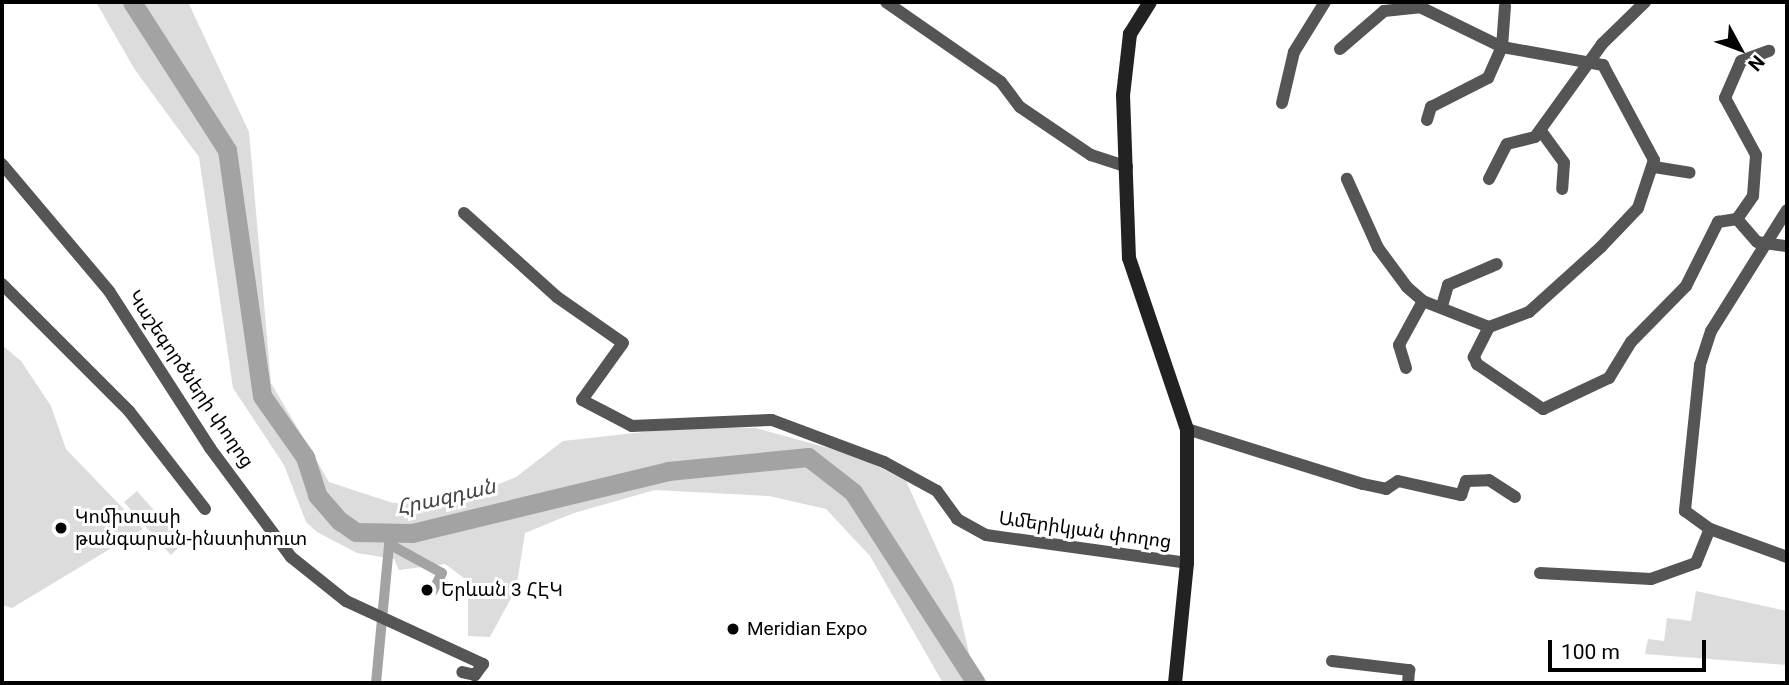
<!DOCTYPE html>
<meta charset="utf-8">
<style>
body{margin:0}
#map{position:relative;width:1789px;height:685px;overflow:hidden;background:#fff;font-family:Roboto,"Noto Sans Armenian",sans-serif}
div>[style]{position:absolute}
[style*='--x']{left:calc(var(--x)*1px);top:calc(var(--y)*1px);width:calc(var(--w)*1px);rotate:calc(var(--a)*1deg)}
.green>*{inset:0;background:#dcdcdc}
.canal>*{height:10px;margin:-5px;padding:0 5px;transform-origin:5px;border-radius:5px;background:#a3a3a3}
.river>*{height:19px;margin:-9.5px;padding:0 9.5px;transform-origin:9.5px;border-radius:9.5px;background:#a3a3a3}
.street>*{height:12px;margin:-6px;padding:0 6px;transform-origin:6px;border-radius:6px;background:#555}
.secondary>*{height:14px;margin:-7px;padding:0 7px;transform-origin:7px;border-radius:7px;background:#222}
.dots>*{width:19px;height:19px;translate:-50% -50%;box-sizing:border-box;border:4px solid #fff;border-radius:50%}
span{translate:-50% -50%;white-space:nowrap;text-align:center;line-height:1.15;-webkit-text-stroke:6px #fff;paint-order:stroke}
.street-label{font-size:19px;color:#000}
.poi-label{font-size:19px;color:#000}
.left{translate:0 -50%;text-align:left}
.water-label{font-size:21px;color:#444;font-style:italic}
.frame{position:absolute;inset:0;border:4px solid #000;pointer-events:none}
.north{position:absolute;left:1705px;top:14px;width:70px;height:70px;-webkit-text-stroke:5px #fff;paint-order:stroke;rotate:131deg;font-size:19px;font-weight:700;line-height:28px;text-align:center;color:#000}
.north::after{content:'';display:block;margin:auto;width:24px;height:32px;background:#000;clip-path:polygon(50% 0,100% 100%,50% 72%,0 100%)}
.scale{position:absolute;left:1548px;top:640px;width:158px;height:32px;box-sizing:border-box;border:4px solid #000;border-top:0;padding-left:9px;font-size:21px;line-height:24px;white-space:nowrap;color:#000;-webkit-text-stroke:5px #fff;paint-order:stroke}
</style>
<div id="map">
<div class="green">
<i style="clip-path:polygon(96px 2px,188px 2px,249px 132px,271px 383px,329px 482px,393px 503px,449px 504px,516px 477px,563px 441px,688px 427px,756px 428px,858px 456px,906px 481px,953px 584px,971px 662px,984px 683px,943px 683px,870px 556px,826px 509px,769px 496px,655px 490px,574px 513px,525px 533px,516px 589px,490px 637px,468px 636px,468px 581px,445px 564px,399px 570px,394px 559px,357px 553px,317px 532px,306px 522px,284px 465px,233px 388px,199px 157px,135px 70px)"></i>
<i style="clip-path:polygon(2px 345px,21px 361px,51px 406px,66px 449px,143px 529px,12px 608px,2px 605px)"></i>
<i style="clip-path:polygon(137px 491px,183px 543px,171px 555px,124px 502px)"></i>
<i style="clip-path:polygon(1696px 591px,1787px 611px,1787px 665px,1645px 654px,1648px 639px,1664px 641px,1667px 618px,1691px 621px)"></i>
</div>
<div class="canal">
<i style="--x:389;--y:544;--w:60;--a:28.7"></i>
<i style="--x:442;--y:573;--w:20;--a:117"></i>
<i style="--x:376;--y:683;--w:150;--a:-84.6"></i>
</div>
<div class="river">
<i style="--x:132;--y:2;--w:176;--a:57.3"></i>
<i style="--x:227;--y:150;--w:248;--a:81.9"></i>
<i style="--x:262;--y:396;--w:75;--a:54.8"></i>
<i style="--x:305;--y:457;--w:40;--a:72"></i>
<i style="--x:317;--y:495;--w:35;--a:49"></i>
<i style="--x:340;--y:521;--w:19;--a:35"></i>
<i style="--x:356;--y:532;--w:56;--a:1"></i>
<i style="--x:412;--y:533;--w:263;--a:-13.6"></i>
<i style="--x:668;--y:471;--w:141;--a:-5.7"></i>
<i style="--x:808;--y:457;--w:57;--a:37.9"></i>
<i style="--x:853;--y:492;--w:227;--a:57.2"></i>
</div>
<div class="street">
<i style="--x:886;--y:2;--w:140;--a:34.8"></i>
<i style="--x:1001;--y:82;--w:31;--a:53"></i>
<i style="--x:1020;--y:107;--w:86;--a:34.1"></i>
<i style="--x:1091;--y:155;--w:38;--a:18"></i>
<i style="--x:1340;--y:49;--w:58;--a:-40.8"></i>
<i style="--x:1384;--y:11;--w:36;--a:-6"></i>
<i style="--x:1420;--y:7;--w:91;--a:26"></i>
<i style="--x:1502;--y:47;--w:103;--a:10.1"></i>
<i style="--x:1603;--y:65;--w:108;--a:61.8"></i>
<i style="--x:1654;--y:160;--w:51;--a:108.4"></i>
<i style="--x:1638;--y:208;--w:54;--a:133.5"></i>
<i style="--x:1601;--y:247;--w:97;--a:137.9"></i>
<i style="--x:1529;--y:312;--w:43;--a:159.4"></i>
<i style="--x:1489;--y:327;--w:71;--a:-158.5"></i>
<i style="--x:1423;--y:301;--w:21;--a:-139"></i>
<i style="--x:1407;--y:287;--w:49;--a:-126.6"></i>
<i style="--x:1378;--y:248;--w:76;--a:-114.2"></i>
<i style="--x:1282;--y:103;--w:52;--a:-76.8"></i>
<i style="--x:1294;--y:52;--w:59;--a:-58.2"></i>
<i style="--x:1427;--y:120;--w:14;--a:-73"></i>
<i style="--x:1431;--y:107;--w:64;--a:-27"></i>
<i style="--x:1488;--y:78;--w:34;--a:-66"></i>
<i style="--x:1502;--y:47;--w:41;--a:-85.8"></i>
<i style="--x:1541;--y:131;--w:39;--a:54"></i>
<i style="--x:1564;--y:163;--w:26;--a:94"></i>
<i style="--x:2;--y:164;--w:166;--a:49.9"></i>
<i style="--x:109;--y:291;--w:187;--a:57.2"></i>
<i style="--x:210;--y:448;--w:136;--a:53.4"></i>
<i style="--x:291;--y:557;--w:70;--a:38.7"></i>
<i style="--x:346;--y:601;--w:151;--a:24.7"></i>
<i style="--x:483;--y:664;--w:14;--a:126"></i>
<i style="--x:475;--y:675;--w:13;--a:-167"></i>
<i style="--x:1654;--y:167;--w:36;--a:9"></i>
<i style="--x:1489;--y:179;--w:39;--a:-63"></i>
<i style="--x:1507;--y:144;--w:29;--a:-14"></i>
<i style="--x:1535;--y:137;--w:115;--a:-54.2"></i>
<i style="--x:1602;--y:44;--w:60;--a:-44.3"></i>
<i style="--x:1787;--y:210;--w:143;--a:122.1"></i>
<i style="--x:1711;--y:331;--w:36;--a:108"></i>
<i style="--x:1700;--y:365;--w:147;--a:95.9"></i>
<i style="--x:1685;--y:511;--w:31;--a:36"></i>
<i style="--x:1710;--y:529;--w:82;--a:20"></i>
<i style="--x:464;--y:213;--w:125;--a:42.1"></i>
<i style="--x:557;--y:297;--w:80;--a:34.9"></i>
<i style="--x:623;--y:343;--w:70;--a:125.7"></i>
<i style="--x:582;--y:400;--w:56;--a:27.5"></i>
<i style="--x:632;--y:426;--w:140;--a:-2.5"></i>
<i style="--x:772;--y:420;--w:120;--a:20.6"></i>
<i style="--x:884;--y:462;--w:60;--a:28.7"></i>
<i style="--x:937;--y:491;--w:34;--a:54"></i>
<i style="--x:957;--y:519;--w:33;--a:29"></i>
<i style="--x:986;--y:535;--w:203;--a:7.9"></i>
<i style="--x:1737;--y:219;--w:30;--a:49"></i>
<i style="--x:1757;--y:242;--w:30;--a:8"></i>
<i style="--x:2;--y:284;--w:180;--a:45"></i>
<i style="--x:129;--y:411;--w:124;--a:52.2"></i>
<i style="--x:1442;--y:306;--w:22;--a:-74"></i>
<i style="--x:1448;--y:285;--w:53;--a:-23.2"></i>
<i style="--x:1489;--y:327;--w:34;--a:117"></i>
<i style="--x:1474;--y:357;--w:8;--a:67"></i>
<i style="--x:1477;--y:364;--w:80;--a:34.3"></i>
<i style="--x:1543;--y:409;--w:73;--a:-25.2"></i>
<i style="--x:1609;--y:378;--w:42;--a:-58.6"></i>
<i style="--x:1631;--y:342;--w:78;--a:-45.5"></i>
<i style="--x:1686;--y:286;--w:72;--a:-63.4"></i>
<i style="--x:1718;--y:222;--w:19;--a:-9"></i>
<i style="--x:1737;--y:219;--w:28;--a:-55"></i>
<i style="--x:1753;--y:196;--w:41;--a:-85.8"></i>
<i style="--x:1756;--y:155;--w:65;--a:-118.5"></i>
<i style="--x:1725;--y:98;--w:40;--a:-66.6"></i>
<i style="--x:1741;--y:61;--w:30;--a:-20"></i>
<i style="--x:1406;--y:368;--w:24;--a:-107"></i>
<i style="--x:1399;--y:345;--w:50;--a:-61.4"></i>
<i style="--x:1187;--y:429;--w:184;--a:17.4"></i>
<i style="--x:1363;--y:484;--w:24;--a:12"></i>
<i style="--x:1386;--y:489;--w:14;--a:-34"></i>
<i style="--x:1398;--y:481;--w:65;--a:12.5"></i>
<i style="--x:1461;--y:495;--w:15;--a:-70"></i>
<i style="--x:1466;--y:481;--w:23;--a:-2"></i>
<i style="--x:1489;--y:480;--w:31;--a:33"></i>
<i style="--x:1540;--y:573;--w:111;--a:3.1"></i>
<i style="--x:1651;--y:579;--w:48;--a:-19.6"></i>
<i style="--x:1696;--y:563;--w:37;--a:-68"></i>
<i style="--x:1332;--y:661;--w:78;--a:6.7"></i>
<i style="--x:1409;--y:670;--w:13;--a:94"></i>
</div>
<div class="secondary">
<i style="--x:1150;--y:2;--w:38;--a:122"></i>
<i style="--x:1130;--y:34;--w:61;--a:96.5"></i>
<i style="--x:1123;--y:95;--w:163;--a:87.9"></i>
<i style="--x:1129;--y:258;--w:181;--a:71.3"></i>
<i style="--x:1187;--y:429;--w:134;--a:90"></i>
<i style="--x:1187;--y:563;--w:121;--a:95.7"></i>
</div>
<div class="dots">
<i style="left:61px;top:528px;background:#000"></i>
<i style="left:427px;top:590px;background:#000"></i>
<i style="left:733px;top:629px;background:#000"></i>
</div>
<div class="street-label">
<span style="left:191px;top:379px;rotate:56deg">Կաշեգործների փողոց</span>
<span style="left:1085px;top:530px;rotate:8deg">Ամերիկյան փողոց</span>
</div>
<div class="poi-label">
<span class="left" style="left:75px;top:528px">Կոմիտասի<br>թանգարան-ինստիտուտ</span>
<span class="left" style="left:441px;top:590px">Երևան 3 ՀԷԿ</span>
<span class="left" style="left:747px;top:629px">Meridian Expo</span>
</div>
<div class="water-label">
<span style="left:446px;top:497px;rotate:-13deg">Հրազդան</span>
</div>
<div class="frame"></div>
<div class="north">N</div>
<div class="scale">100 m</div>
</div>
